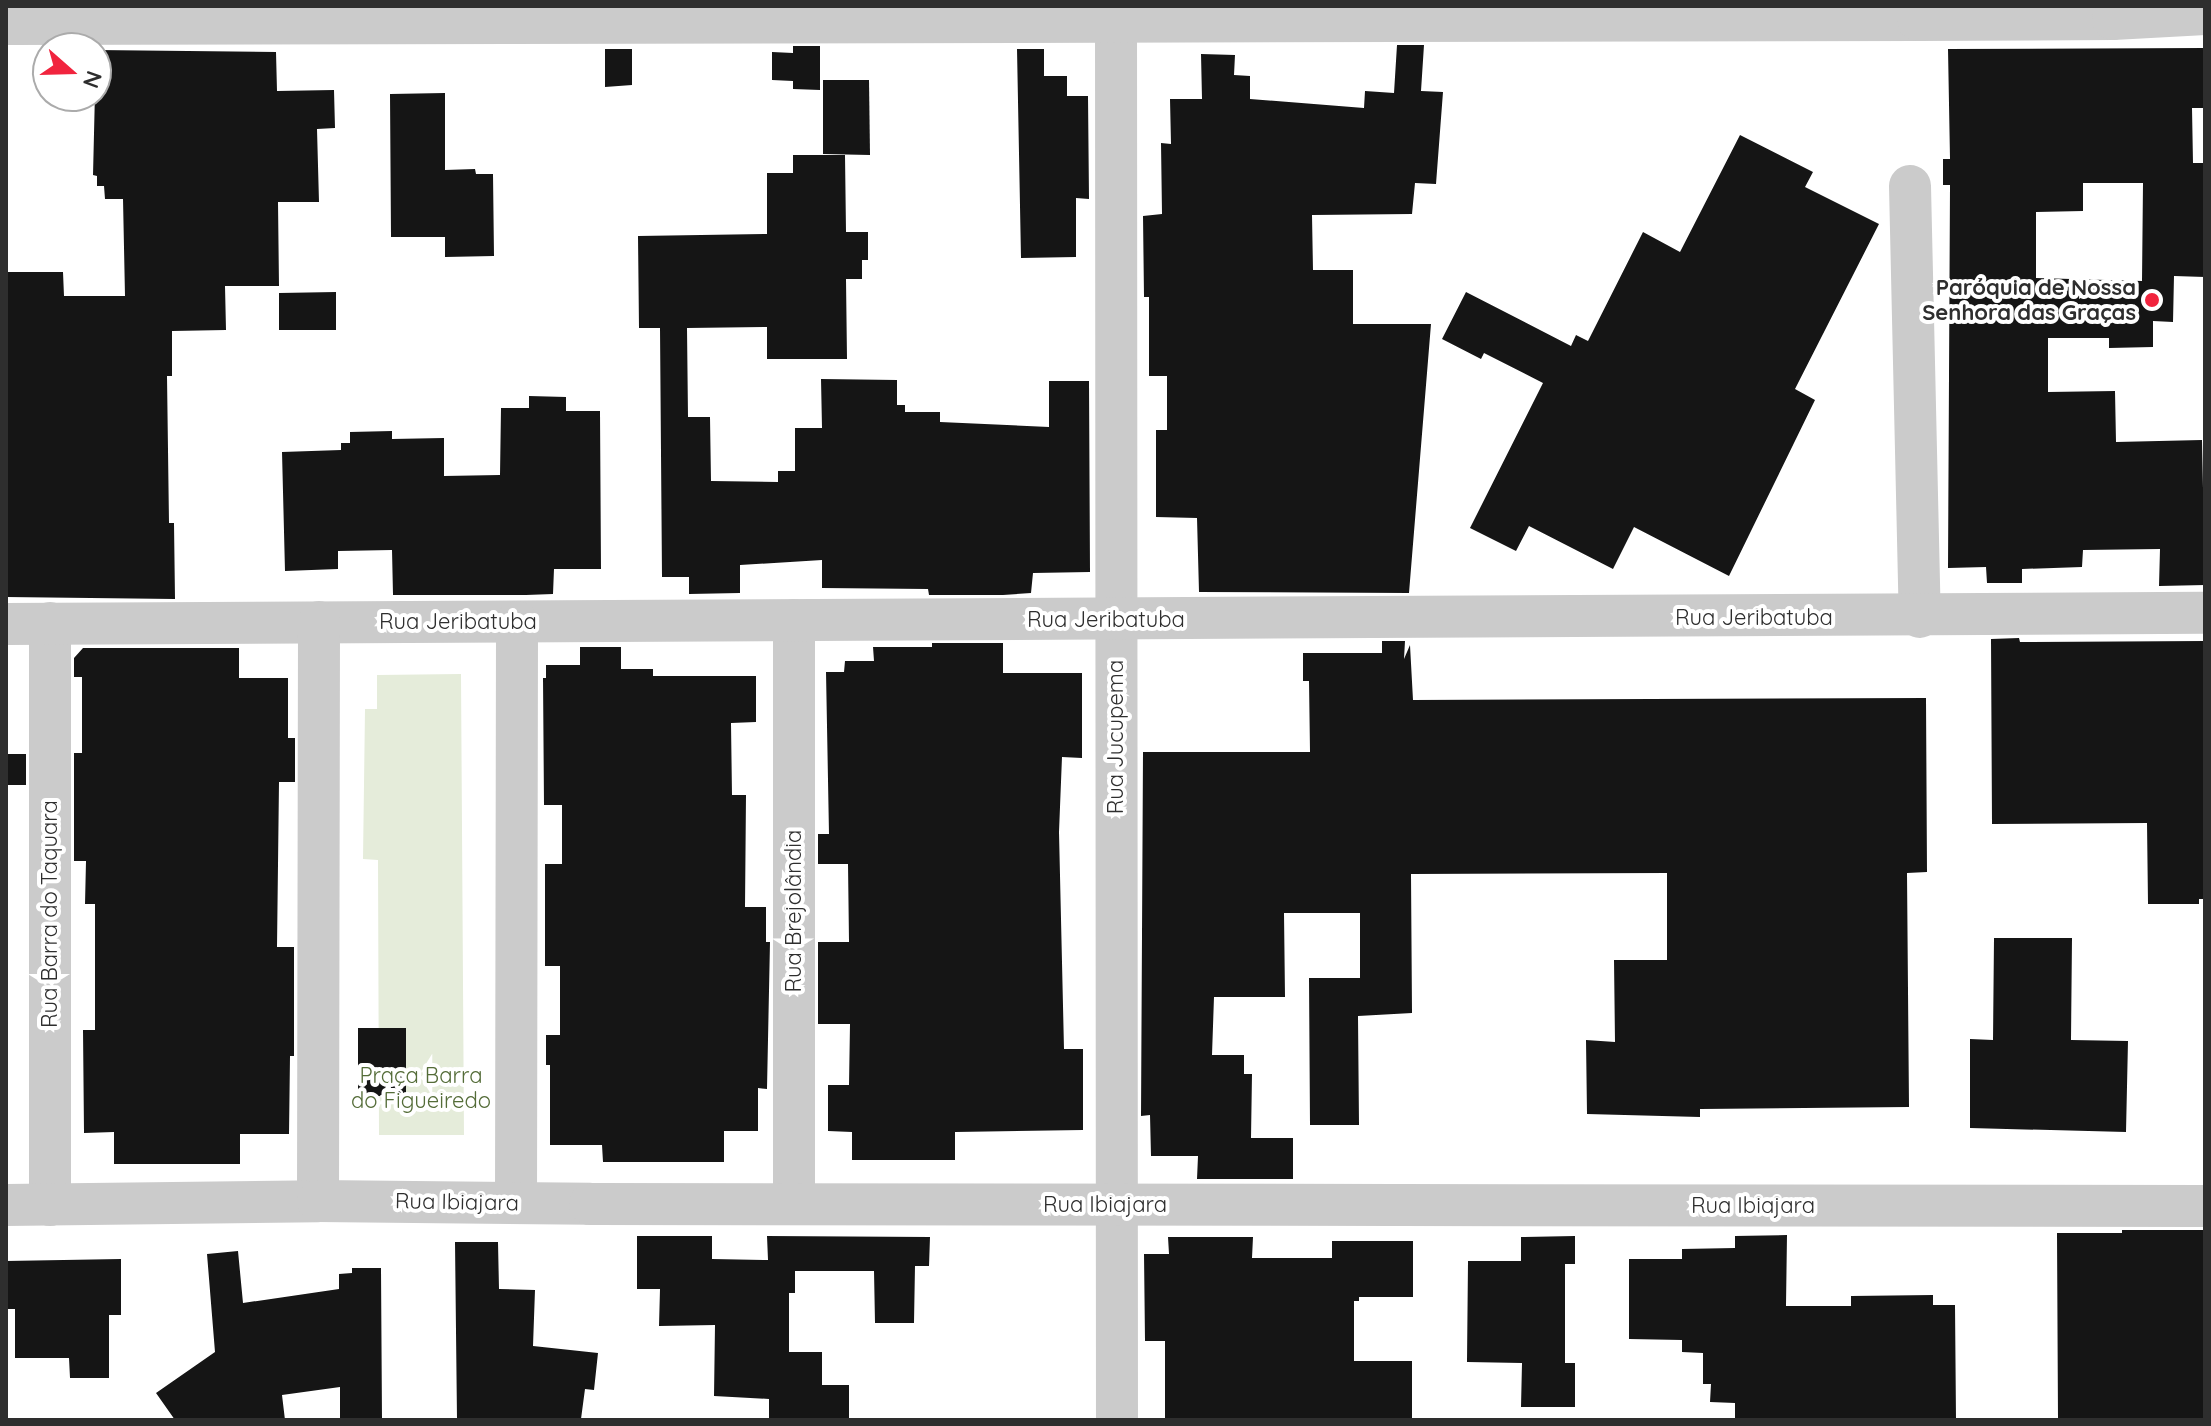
<!DOCTYPE html>
<meta charset="utf-8">
<style>
body{margin:0}
#map{position:relative;width:2211px;height:1426px;overflow:hidden;background:#fff;font-family:Quicksand,sans-serif}
div>[style]{position:absolute}
[style*='--x']{left:calc(var(--x)*1px);top:calc(var(--y)*1px);width:calc(var(--w)*1px);rotate:calc(var(--a)*1deg)}
.green>*{inset:0;background:#e5ecda}
.building>*{inset:0;background:#151515}
.street>*{height:42px;margin:-21px;padding:0 21px;transform-origin:21px;border-radius:21px;background:#cbcbcb}
.dots>*{width:22px;height:22px;translate:-50% -50%;box-sizing:border-box;border:4px solid #fff;border-radius:50%}
span{translate:-50% -50%;white-space:nowrap;text-align:center;line-height:1.15;-webkit-text-stroke:8px #fff;paint-order:stroke}
.poi-label{font-size:22px;color:#2e2e2e;font-weight:700}
.right{translate:-100% -50%;text-align:right}
.street-label{font-size:22px;color:#2e2e2e}
.park-label{font-size:22px;color:#546c38}
.frame{position:absolute;inset:0;border:8px solid #2e2e2e;pointer-events:none}
.north{position:absolute;left:32px;top:32px;width:80px;height:80px;box-sizing:border-box;background:#fff;border:2px solid #ababab;border-radius:50%;rotate:110deg;font-size:22px;font-weight:700;line-height:32px;text-align:center;color:#2e2e2e}
.north::after{content:'';display:block;margin:auto;width:28px;height:36px;background:#f1243e;clip-path:polygon(50% 0,100% 100%,50% 72%,0 100%)}
</style>
<div id="map">
<div class="green">
<i style="clip-path:polygon(461px 674px,464px 1135px,379px 1135px,378px 860px,363px 859px,365px 709px,377px 709px,377px 675px)"></i>
</div>
<div class="building">
<i style="clip-path:polygon(1397px 45px,1424px 45px,1421px 91px,1443px 92px,1436px 184px,1415px 183px,1412px 214px,1312px 215px,1313px 270px,1353px 270px,1353px 324px,1431px 324px,1409px 593px,1199px 592px,1197px 518px,1156px 517px,1156px 430px,1167px 430px,1167px 376px,1149px 376px,1149px 297px,1144px 297px,1143px 216px,1162px 214px,1161px 143px,1171px 144px,1170px 99px,1202px 99px,1201px 54px,1235px 55px,1234px 75px,1250px 76px,1250px 99px,1364px 108px,1365px 91px,1394px 93px)"></i>
<i style="clip-path:polygon(793px 46px,820px 46px,820px 90px,793px 89px,793px 81px,772px 80px,772px 52px,793px 53px)"></i>
<i style="clip-path:polygon(evenodd,2205px 48px,2205px 108px,2192px 108px,2193px 163px,2205px 163px,2205px 277px,2174px 276px,2173px 322px,2153px 321px,2153px 347px,2109px 348px,2109px 338px,2048px 338px,2048px 392px,2115px 391px,2116px 442px,2202px 440px,2205px 585px,2159px 586px,2160px 549px,2083px 550px,2082px 567px,2022px 569px,2022px 583px,1987px 583px,1986px 567px,1948px 568px,1950px 185px,1943px 185px,1943px 159px,1950px 159px,1948px 49px,2205px 48px,2083px 183px,2143px 183px,2142px 281px,2036px 278px,2036px 212px,2083px 211px,2083px 183px)"></i>
<i style="clip-path:polygon(605px 49px,632px 49px,632px 85px,605px 87px)"></i>
<i style="clip-path:polygon(1017px 49px,1044px 49px,1044px 76px,1067px 76px,1067px 96px,1088px 96px,1089px 199px,1076px 198px,1076px 257px,1021px 258px)"></i>
<i style="clip-path:polygon(96px 50px,276px 52px,277px 91px,334px 90px,335px 128px,317px 129px,319px 202px,278px 202px,279px 286px,225px 286px,226px 330px,172px 331px,172px 376px,167px 376px,169px 523px,174px 523px,175px 599px,6px 597px,6px 272px,63px 272px,64px 296px,125px 296px,123px 199px,105px 199px,104px 186px,97px 186px,97px 176px,93px 175px)"></i>
<i style="clip-path:polygon(823px 80px,869px 80px,870px 155px,823px 154px)"></i>
<i style="clip-path:polygon(445px 93px,445px 170px,475px 169px,476px 174px,493px 174px,494px 256px,445px 257px,445px 237px,391px 237px,390px 94px)"></i>
<i style="clip-path:polygon(1740px 135px,1813px 172px,1805px 187px,1879px 224px,1795px 389px,1815px 400px,1729px 576px,1634px 527px,1613px 569px,1529px 526px,1516px 551px,1470px 528px,1543px 383px,1484px 353px,1481px 359px,1442px 339px,1466px 292px,1571px 346px,1576px 335px,1588px 341px,1643px 232px,1680px 252px)"></i>
<i style="clip-path:polygon(793px 155px,845px 155px,846px 232px,868px 232px,868px 260px,862px 260px,862px 279px,846px 279px,847px 359px,767px 359px,767px 327px,687px 328px,688px 417px,710px 417px,711px 481px,778px 482px,778px 471px,795px 471px,795px 428px,822px 428px,821px 379px,897px 380px,897px 405px,905px 405px,905px 412px,940px 412px,940px 422px,1049px 427px,1049px 381px,1089px 381px,1090px 572px,1033px 573px,1031px 593px,1003px 595px,929px 595px,928px 589px,822px 588px,822px 560px,740px 565px,740px 593px,689px 594px,689px 577px,662px 577px,660px 328px,639px 328px,638px 236px,767px 234px,767px 173px,793px 173px)"></i>
<i style="clip-path:polygon(336px 292px,336px 330px,279px 330px,279px 293px)"></i>
<i style="clip-path:polygon(529px 396px,566px 397px,566px 411px,600px 411px,601px 569px,554px 569px,553px 594px,526px 595px,393px 595px,392px 550px,338px 551px,338px 569px,285px 571px,282px 452px,341px 450px,341px 443px,350px 443px,350px 432px,392px 431px,392px 439px,444px 438px,444px 476px,500px 475px,501px 408px,529px 408px)"></i>
<i style="clip-path:polygon(2019px 638px,2020px 642px,2205px 641px,2205px 865px,2204px 899px,2199px 899px,2199px 904px,2148px 904px,2147px 823px,1992px 824px,1991px 639px)"></i>
<i style="clip-path:polygon(1382px 641px,1405px 641px,1404px 659px,1410px 645px,1413px 700px,1926px 698px,1927px 872px,1907px 873px,1909px 1107px,1700px 1109px,1700px 1117px,1587px 1114px,1586px 1040px,1615px 1042px,1614px 960px,1667px 960px,1667px 873px,1411px 874px,1412px 1013px,1358px 1016px,1359px 1125px,1310px 1125px,1309px 978px,1360px 978px,1360px 913px,1284px 913px,1285px 997px,1214px 997px,1212px 1055px,1244px 1055px,1244px 1074px,1252px 1074px,1251px 1138px,1293px 1138px,1293px 1179px,1197px 1179px,1198px 1156px,1151px 1156px,1150px 1115px,1141px 1116px,1143px 752px,1310px 752px,1309px 681px,1303px 681px,1303px 653px,1382px 653px)"></i>
<i style="clip-path:polygon(932px 643px,1003px 643px,1003px 673px,1082px 673px,1082px 758px,1062px 757px,1059px 832px,1064px 1049px,1083px 1049px,1083px 1130px,955px 1132px,955px 1160px,852px 1160px,852px 1132px,828px 1131px,828px 1085px,849px 1085px,850px 1024px,818px 1024px,818px 942px,849px 942px,848px 864px,818px 864px,818px 834px,829px 834px,826px 672px,844px 672px,845px 661px,874px 661px,873px 647px,932px 647px)"></i>
<i style="clip-path:polygon(580px 647px,621px 647px,621px 669px,653px 669px,653px 676px,756px 676px,756px 722px,731px 723px,732px 795px,746px 795px,745px 907px,766px 907px,766px 942px,770px 942px,767px 1089px,758px 1088px,758px 1131px,724px 1131px,724px 1162px,603px 1162px,602px 1145px,550px 1145px,550px 1065px,546px 1065px,546px 1035px,560px 1035px,560px 966px,545px 966px,545px 864px,562px 864px,562px 805px,544px 805px,543px 678px,546px 678px,546px 665px,580px 665px)"></i>
<i style="clip-path:polygon(83px 648px,239px 648px,239px 678px,288px 678px,288px 738px,295px 738px,295px 782px,279px 782px,277px 947px,294px 947px,294px 1056px,290px 1056px,289px 1134px,240px 1134px,240px 1164px,114px 1164px,114px 1132px,84px 1133px,83px 1030px,95px 1030px,95px 904px,85px 904px,86px 861px,74px 861px,74px 753px,82px 753px,82px 677px,74px 677px,74px 658px)"></i>
<i style="clip-path:polygon(6px 754px,26px 754px,26px 785px,6px 785px)"></i>
<i style="clip-path:polygon(1994px 938px,2072px 938px,2071px 1040px,2128px 1041px,2126px 1132px,1970px 1128px,1970px 1039px,1993px 1040px)"></i>
<i style="clip-path:polygon(358px 1028px,406px 1028px,406px 1096px,358px 1096px)"></i>
<i style="clip-path:polygon(2122px 1230px,2205px 1230px,2205px 1420px,2058px 1420px,2057px 1233px,2122px 1233px)"></i>
<i style="clip-path:polygon(1787px 1235px,1786px 1306px,1851px 1306px,1851px 1296px,1933px 1295px,1933px 1305px,1955px 1305px,1956px 1420px,1735px 1420px,1735px 1403px,1710px 1402px,1711px 1384px,1703px 1384px,1703px 1353px,1682px 1352px,1682px 1340px,1629px 1339px,1629px 1259px,1682px 1259px,1682px 1249px,1735px 1248px,1735px 1236px)"></i>
<i style="clip-path:polygon(637px 1236px,712px 1236px,712px 1259px,768px 1260px,767px 1236px,930px 1237px,929px 1266px,915px 1266px,914px 1323px,875px 1323px,874px 1271px,795px 1271px,795px 1293px,789px 1293px,789px 1352px,822px 1352px,822px 1385px,849px 1385px,849px 1420px,769px 1420px,769px 1399px,714px 1396px,715px 1325px,659px 1326px,660px 1289px,637px 1289px)"></i>
<i style="clip-path:polygon(1575px 1236px,1575px 1264px,1565px 1264px,1565px 1363px,1575px 1363px,1575px 1407px,1521px 1407px,1522px 1363px,1467px 1362px,1468px 1261px,1521px 1261px,1521px 1237px)"></i>
<i style="clip-path:polygon(1168px 1237px,1253px 1237px,1252px 1258px,1332px 1258px,1332px 1241px,1413px 1241px,1413px 1297px,1359px 1297px,1359px 1301px,1354px 1301px,1354px 1361px,1412px 1361px,1412px 1420px,1165px 1420px,1165px 1341px,1145px 1341px,1144px 1254px,1169px 1254px)"></i>
<i style="clip-path:polygon(455px 1242px,498px 1242px,499px 1289px,535px 1290px,533px 1346px,598px 1353px,594px 1390px,585px 1389px,581px 1419px,457px 1420px)"></i>
<i style="clip-path:polygon(238px 1251px,243px 1303px,339px 1289px,339px 1274px,352px 1273px,352px 1268px,381px 1268px,382px 1420px,340px 1420px,340px 1387px,282px 1395px,285px 1420px,175px 1420px,156px 1393px,215px 1352px,207px 1254px)"></i>
<i style="clip-path:polygon(121px 1259px,121px 1315px,109px 1315px,109px 1378px,70px 1378px,69px 1358px,15px 1358px,15px 1309px,6px 1309px,6px 1261px)"></i>
</div>
<div class="street">
<i style="--x:1116;--y:6;--w:1414;--a:89.96"></i>
<i style="--x:6;--y:24;--w:1912;--a:-0.12"></i>
<i style="--x:1918;--y:20;--w:195;--a:-0.3"></i>
<i style="--x:2113;--y:19;--w:92;--a:-3.1"></i>
<i style="--x:1910;--y:186;--w:431;--a:88.7"></i>
<i style="--x:794;--y:620;--w:583;--a:90"></i>
<i style="--x:50;--y:623;--w:582;--a:90"></i>
<i style="--x:6;--y:624;--w:2199;--a:-0.29"></i>
<i style="--x:318;--y:1201;--w:579;--a:-89.9"></i>
<i style="--x:516;--y:1203;--w:581;--a:-89.9"></i>
<i style="--x:6;--y:1205;--w:312;--a:-0.7"></i>
<i style="--x:318;--y:1201;--w:272;--a:0.6"></i>
<i style="--x:590;--y:1204;--w:1615;--a:0.07"></i>
</div>
<div class="dots">
<i style="left:2152px;top:300px;background:#f1243e"></i>
</div>
<div class="poi-label">
<span class="right" style="left:2136px;top:300px">Paróquia de Nossa<br>Senhora das Graças</span>
</div>
<div class="street-label">
<span style="left:1754px;top:618px">Rua Jeribatuba</span>
<span style="left:1106px;top:620px">Rua Jeribatuba</span>
<span style="left:458px;top:622px">Rua Jeribatuba</span>
<span style="left:1116px;top:737px;rotate:-90deg">Rua Jucupema</span>
<span style="left:794px;top:911px;rotate:-90deg">Rua Brejolândia</span>
<span style="left:50px;top:914px;rotate:-90deg">Rua Barra do Taquara</span>
<span style="left:457px;top:1202px;rotate:1deg">Rua Ibiajara</span>
<span style="left:1105px;top:1205px">Rua Ibiajara</span>
<span style="left:1753px;top:1206px">Rua Ibiajara</span>
</div>
<div class="park-label">
<span style="left:421px;top:1088px">Praça Barra<br>do Figueiredo</span>
</div>
<div class="frame"></div>
<div class="north">N</div>
</div>
